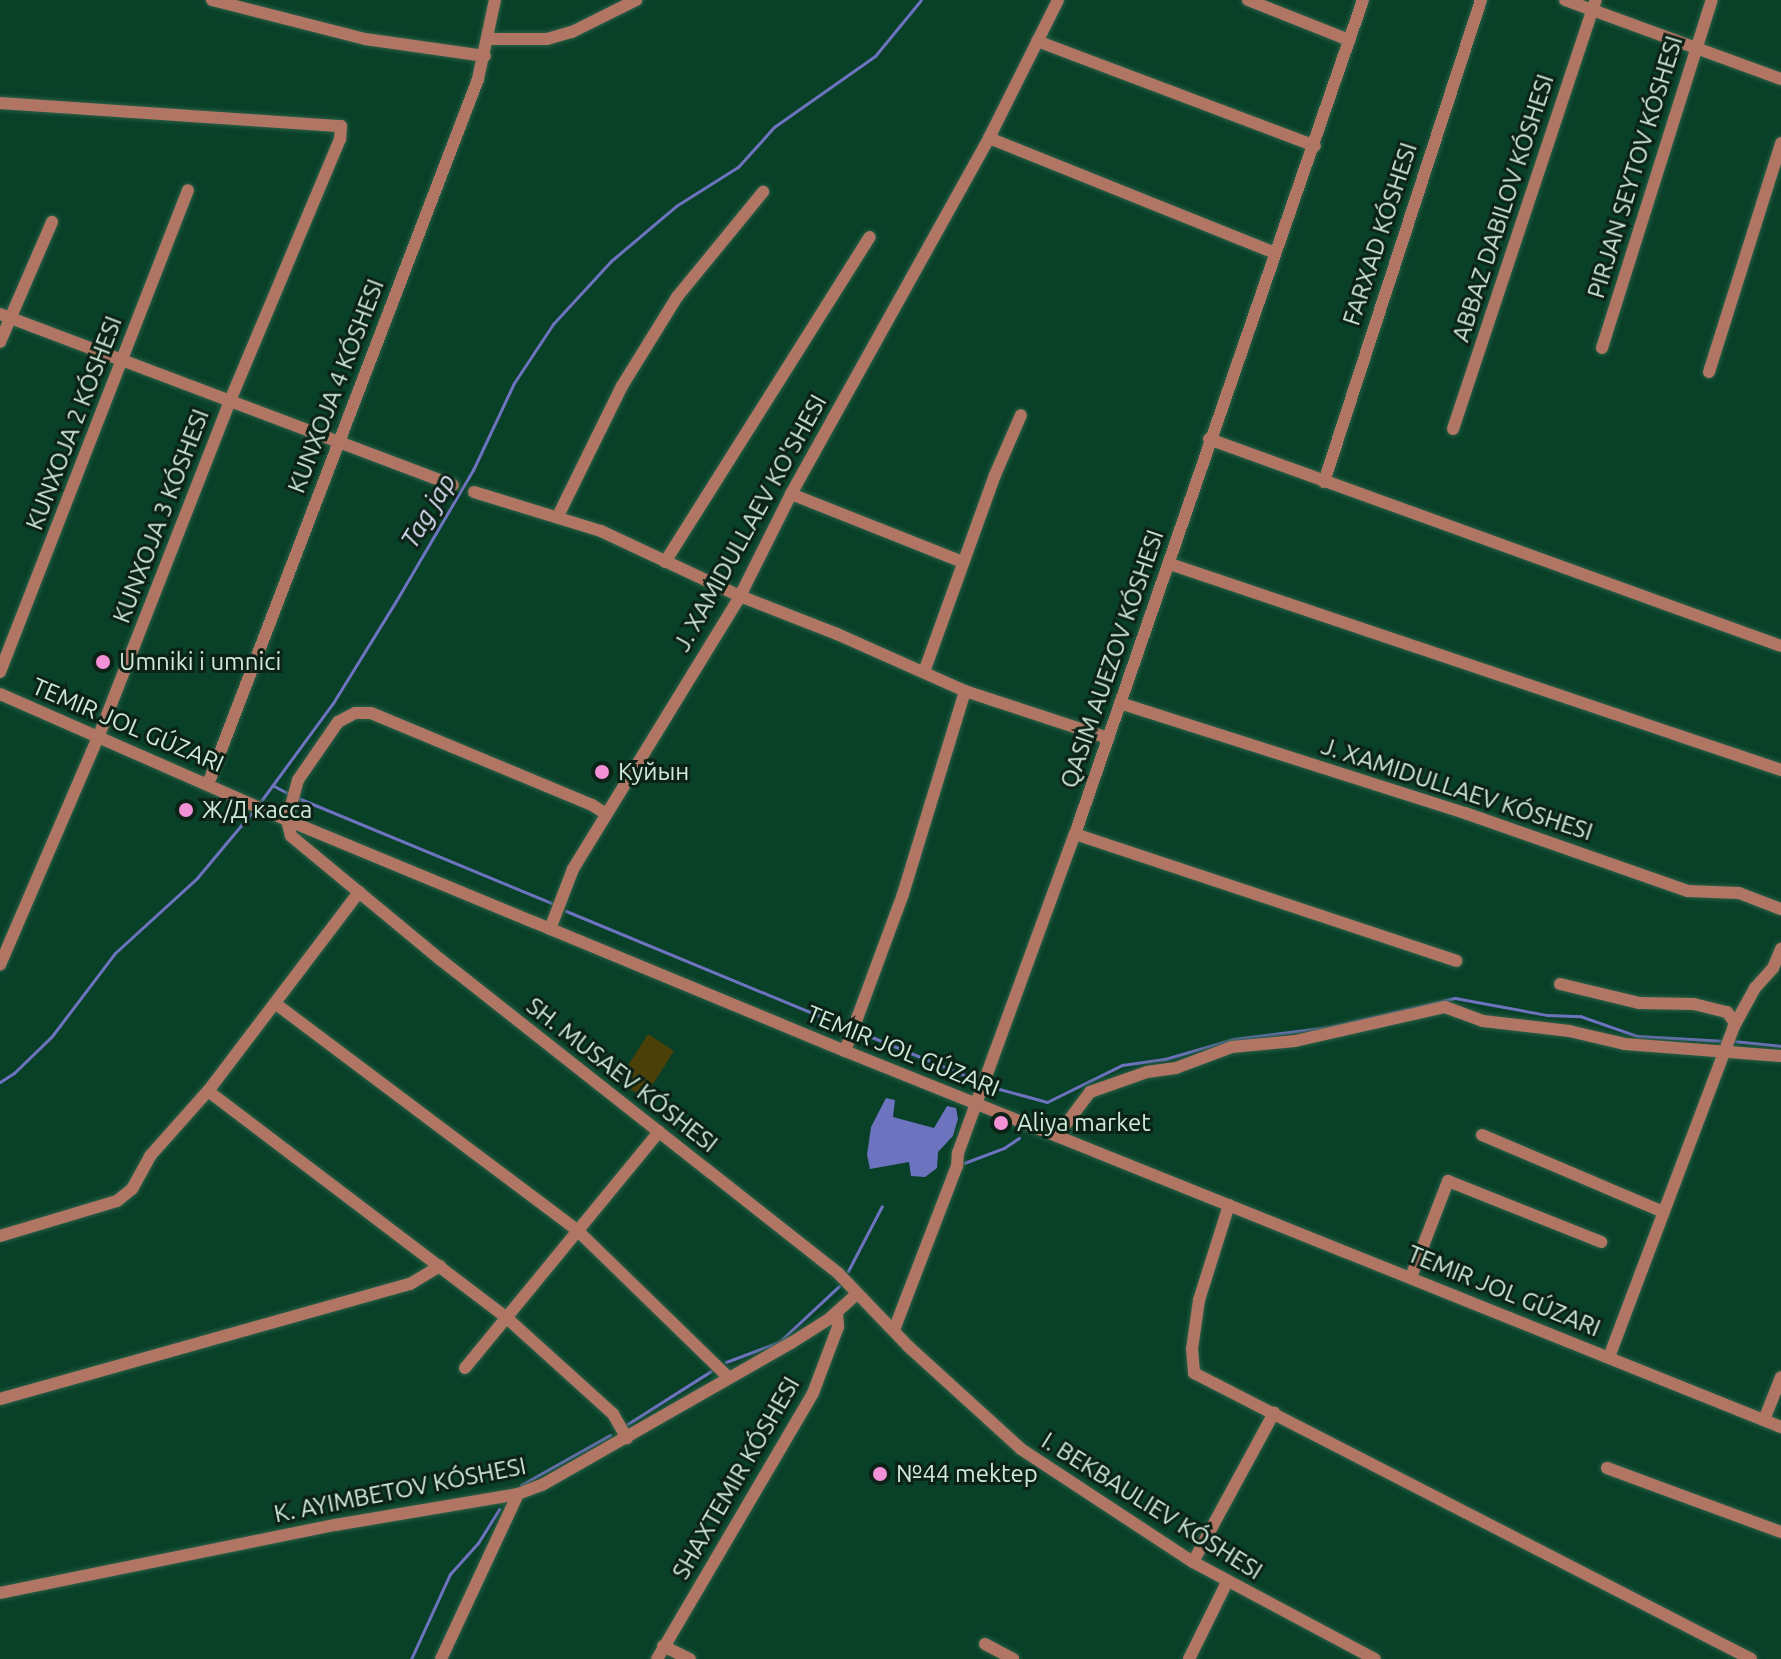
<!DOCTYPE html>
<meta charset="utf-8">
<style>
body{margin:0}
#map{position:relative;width:1781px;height:1659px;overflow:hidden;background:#084028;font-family:Ubuntu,sans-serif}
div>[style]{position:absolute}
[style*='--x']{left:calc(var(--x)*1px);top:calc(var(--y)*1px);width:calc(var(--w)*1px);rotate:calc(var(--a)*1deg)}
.green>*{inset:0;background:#4b4108}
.water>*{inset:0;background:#6e73bf}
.stream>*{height:3px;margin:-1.5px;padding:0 1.5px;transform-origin:1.5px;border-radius:1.5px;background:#6e73bf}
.roads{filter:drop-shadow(0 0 2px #2c5e48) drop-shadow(0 0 2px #2c5e48)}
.minor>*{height:12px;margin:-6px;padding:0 6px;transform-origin:6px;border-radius:6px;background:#b07663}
.dots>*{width:22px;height:22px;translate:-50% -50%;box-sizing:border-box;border:4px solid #0d2217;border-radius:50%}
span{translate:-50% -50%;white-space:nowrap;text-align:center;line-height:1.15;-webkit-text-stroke:6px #0d2217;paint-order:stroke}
.street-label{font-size:24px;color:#cfe9d9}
.poi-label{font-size:24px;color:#cfe9d9}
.left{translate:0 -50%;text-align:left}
.water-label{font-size:26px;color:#dadef3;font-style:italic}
</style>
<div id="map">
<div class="green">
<i style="clip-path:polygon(648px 1034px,674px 1051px,644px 1098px,618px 1081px)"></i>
</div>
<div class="water">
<i style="clip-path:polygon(886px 1098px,895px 1100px,893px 1117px,934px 1128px,947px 1106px,956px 1108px,958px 1119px,953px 1136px,938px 1152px,937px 1168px,925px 1177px,911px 1176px,909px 1162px,870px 1169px,867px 1155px,871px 1127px)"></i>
</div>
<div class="stream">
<i style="--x:274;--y:786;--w:15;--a:28"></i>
<i style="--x:298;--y:798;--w:274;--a:22.5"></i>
<i style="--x:258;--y:805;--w:127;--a:-53.7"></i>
<i style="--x:333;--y:703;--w:120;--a:-58.3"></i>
<i style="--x:396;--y:601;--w:152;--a:-59.6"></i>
<i style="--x:473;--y:470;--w:96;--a:-64.8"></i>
<i style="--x:514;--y:383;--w:71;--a:-56.5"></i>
<i style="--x:553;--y:324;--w:86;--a:-47.4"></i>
<i style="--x:611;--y:261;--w:85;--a:-40.2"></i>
<i style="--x:676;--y:206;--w:73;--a:-32.2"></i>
<i style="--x:738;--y:167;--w:54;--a:-48"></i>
<i style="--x:774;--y:127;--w:123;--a:-35.1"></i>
<i style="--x:875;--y:56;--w:72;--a:-50.6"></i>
<i style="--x:566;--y:911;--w:306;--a:22.5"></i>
<i style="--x:857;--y:1031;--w:132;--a:22.3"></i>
<i style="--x:1733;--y:1041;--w:48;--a:5.9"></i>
<i style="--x:0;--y:1082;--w:17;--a:-33"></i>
<i style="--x:14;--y:1073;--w:53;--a:-44.2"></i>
<i style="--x:52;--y:1036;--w:104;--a:-52.8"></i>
<i style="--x:115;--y:953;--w:111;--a:-42.4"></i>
<i style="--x:197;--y:878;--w:87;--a:-50.1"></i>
<i style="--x:992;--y:1087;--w:57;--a:15.3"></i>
<i style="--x:1047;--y:1102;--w:84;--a:-26.3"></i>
<i style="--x:1122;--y:1065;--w:43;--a:-7.9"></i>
<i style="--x:1165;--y:1059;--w:72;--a:-16.2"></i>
<i style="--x:1234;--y:1039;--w:96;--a:-7.2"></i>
<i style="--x:1329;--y:1027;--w:129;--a:-13"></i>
<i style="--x:1455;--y:998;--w:94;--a:10.5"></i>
<i style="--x:1547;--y:1015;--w:33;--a:2"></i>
<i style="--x:1580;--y:1016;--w:60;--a:19.3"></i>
<i style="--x:1637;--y:1036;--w:88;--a:3.3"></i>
<i style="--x:964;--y:1163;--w:43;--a:-20.6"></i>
<i style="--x:1004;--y:1148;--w:18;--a:-34"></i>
<i style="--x:848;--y:1271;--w:73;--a:-62.4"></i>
<i style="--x:726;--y:1362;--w:57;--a:-20.7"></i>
<i style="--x:779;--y:1342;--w:82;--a:-43"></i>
<i style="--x:626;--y:1425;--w:101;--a:-32.4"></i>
<i style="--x:521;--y:1485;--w:102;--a:-29.3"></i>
<i style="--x:411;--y:1659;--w:94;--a:-65.4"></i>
<i style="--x:450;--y:1574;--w:42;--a:-47.9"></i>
<i style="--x:478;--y:1543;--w:40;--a:-58"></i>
</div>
<div class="roads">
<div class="minor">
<i style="--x:212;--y:0;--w:158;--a:14.3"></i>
<i style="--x:365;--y:39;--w:121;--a:8.1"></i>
<i style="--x:1248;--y:0;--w:109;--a:21.6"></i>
<i style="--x:1565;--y:0;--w:230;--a:20.1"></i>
<i style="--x:488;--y:39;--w:59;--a:0"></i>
<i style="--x:547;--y:39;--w:26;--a:-16"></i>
<i style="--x:572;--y:32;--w:72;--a:-26.6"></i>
<i style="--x:1037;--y:41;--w:297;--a:20.7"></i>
<i style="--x:0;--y:103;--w:342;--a:3.9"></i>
<i style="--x:341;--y:126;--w:13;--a:94"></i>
<i style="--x:340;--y:139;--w:284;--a:112.8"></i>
<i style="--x:230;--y:401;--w:359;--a:111.4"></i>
<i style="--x:99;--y:735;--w:250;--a:113.3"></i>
<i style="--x:989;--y:138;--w:308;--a:21.9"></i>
<i style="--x:0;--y:314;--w:484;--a:20.7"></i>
<i style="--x:0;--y:342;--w:131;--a:-66.6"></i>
<i style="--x:1602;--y:348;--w:365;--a:-72.5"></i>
<i style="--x:1709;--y:372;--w:240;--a:-72.5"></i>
<i style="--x:1453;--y:429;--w:452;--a:-71.6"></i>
<i style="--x:1209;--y:439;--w:608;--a:19.89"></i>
<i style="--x:1324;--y:482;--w:507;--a:-71.96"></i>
<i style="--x:474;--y:492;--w:133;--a:17.1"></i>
<i style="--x:601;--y:531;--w:153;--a:25.1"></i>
<i style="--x:740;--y:596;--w:104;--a:21.4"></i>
<i style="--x:837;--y:634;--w:140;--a:24"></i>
<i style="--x:965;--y:691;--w:151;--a:18.2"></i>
<i style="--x:791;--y:494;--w:185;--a:21.6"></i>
<i style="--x:558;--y:516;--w:145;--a:-63.8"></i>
<i style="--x:622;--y:386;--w:105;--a:-58.3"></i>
<i style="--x:677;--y:297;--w:136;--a:-50.7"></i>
<i style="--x:665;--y:562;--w:384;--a:-57.8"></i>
<i style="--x:1170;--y:564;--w:645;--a:18.63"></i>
<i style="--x:0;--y:672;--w:517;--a:-68.69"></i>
<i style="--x:924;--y:672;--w:209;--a:-70.2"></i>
<i style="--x:995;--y:475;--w:65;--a:-66.6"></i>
<i style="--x:0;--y:694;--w:313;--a:23.7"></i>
<i style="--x:287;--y:820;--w:604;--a:22.49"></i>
<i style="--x:845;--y:1051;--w:1009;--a:21.89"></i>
<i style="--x:1120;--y:703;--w:362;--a:17.7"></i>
<i style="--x:1465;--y:813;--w:236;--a:19.3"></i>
<i style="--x:1688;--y:891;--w:51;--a:2.2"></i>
<i style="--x:1739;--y:893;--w:45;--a:20.9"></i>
<i style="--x:208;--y:784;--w:755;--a:-69.04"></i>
<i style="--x:478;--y:79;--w:81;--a:-77.9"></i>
<i style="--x:606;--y:814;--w:17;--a:-147"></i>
<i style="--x:592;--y:805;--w:239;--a:-157.4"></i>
<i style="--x:371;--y:713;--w:16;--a:180"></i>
<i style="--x:355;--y:713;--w:19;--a:152"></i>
<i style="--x:338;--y:722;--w:70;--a:124.6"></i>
<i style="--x:298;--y:780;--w:41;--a:105.4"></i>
<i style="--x:287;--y:820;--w:16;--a:76"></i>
<i style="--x:291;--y:836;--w:195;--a:39.6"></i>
<i style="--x:441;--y:960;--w:506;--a:38.25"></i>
<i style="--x:838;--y:1273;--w:103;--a:46.2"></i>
<i style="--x:909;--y:1347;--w:151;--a:42.3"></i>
<i style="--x:1021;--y:1449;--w:206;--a:33.3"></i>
<i style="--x:1193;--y:1562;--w:206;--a:28.1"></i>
<i style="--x:1075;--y:834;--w:402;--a:18.4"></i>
<i style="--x:550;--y:929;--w:64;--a:-69"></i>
<i style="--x:573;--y:869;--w:320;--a:-58.5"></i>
<i style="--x:740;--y:596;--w:114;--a:-63.4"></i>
<i style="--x:791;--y:494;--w:407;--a:-60.9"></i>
<i style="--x:989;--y:138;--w:154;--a:-63.4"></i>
<i style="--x:1560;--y:984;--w:81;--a:13.5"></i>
<i style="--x:1639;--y:1003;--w:55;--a:1"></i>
<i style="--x:1694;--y:1004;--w:34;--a:14"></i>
<i style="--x:1727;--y:1012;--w:14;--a:54"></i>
<i style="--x:276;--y:1004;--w:378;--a:36.9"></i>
<i style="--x:578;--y:1231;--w:209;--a:44.2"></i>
<i style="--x:845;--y:1051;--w:167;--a:-69.7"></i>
<i style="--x:903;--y:894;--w:212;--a:-73"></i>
<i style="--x:208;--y:1091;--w:377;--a:37.2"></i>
<i style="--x:508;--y:1319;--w:142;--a:42.1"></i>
<i style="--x:613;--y:1414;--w:28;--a:60"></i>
<i style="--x:1482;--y:1135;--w:197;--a:23"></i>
<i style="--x:1057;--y:1136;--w:55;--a:-53.1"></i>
<i style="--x:1090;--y:1092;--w:60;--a:-19.3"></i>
<i style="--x:1147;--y:1072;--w:29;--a:-8"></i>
<i style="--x:1176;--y:1068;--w:60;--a:-20.6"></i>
<i style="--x:1232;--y:1047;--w:63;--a:-5.4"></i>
<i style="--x:1295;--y:1041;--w:154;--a:-12.8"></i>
<i style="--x:1445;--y:1007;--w:40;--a:20.2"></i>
<i style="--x:1483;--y:1021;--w:87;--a:6.6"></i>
<i style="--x:1569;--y:1031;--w:57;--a:13.1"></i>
<i style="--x:1625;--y:1044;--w:156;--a:4.4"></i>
<i style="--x:1229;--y:1205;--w:100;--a:107.5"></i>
<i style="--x:1199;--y:1300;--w:49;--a:98.1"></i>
<i style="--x:1192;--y:1349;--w:24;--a:85"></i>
<i style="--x:1194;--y:1373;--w:626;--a:27.18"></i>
<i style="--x:0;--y:1236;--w:122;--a:-16.7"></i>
<i style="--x:117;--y:1201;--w:19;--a:-39"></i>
<i style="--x:132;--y:1189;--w:38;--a:-61"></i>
<i style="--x:150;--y:1156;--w:87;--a:-48.3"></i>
<i style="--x:208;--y:1091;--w:250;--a:-52.8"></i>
<i style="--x:1411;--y:1277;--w:103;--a:-68.9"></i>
<i style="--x:1448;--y:1181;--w:165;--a:21.7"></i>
<i style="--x:894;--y:1330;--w:176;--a:-69"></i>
<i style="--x:957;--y:1166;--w:13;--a:-86"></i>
<i style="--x:958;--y:1153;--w:340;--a:-69.9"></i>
<i style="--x:1075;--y:834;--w:882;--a:-70.95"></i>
<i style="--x:1609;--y:1357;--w:352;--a:-69.3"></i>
<i style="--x:1733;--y:1028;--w:46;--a:-61.2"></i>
<i style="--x:1755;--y:988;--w:27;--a:-48"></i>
<i style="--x:1773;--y:968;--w:21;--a:-67"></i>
<i style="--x:465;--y:1368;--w:306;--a:-50.6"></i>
<i style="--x:0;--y:1399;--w:426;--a:-15.7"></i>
<i style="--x:410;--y:1284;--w:35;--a:-31"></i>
<i style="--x:1764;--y:1420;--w:46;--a:-68.4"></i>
<i style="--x:1607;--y:1468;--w:185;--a:20.2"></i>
<i style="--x:1193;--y:1562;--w:170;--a:-61.5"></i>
<i style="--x:0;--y:1593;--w:342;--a:-11.5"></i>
<i style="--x:335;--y:1525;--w:186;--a:-9.6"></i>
<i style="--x:518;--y:1494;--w:26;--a:-21"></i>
<i style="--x:542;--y:1485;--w:287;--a:-29.7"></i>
<i style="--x:791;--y:1343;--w:45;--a:-32.3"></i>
<i style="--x:829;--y:1319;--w:36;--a:-42"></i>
<i style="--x:985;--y:1644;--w:32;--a:28"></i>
<i style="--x:663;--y:1646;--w:30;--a:26"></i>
<i style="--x:441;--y:1659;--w:182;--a:-65"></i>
<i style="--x:657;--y:1659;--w:308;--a:-59.6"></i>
<i style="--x:813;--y:1393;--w:71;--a:-69.3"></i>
<i style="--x:838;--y:1327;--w:15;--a:-94"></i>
<i style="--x:1189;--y:1659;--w:86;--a:-63.7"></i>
</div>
</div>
<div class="dots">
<i style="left:103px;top:662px;background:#f391d6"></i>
<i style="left:602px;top:772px;background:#f391d6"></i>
<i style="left:186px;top:810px;background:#f391d6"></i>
<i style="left:1001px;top:1123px;background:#f391d6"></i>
<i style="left:880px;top:1474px;background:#f391d6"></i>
</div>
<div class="street-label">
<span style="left:1635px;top:167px;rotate:-73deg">PIRJAN SEYTOV KÓSHESI</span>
<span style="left:1503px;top:208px;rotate:-72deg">ABBAZ DABILOV KÓSHESI</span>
<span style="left:1380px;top:234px;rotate:-72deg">FARXAD KÓSHESI</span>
<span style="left:336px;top:386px;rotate:-69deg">KUNXOJA 4 KÓSHESI</span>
<span style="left:74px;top:423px;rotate:-69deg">KUNXOJA 2 KÓSHESI</span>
<span style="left:161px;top:516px;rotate:-69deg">KUNXOJA 3 KÓSHESI</span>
<span style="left:750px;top:523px;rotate:-61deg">J. XAMIDULLAEV KO'SHESI</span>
<span style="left:1112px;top:659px;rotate:-71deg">QASIM AUEZOV KÓSHESI</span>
<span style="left:128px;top:725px;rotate:23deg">TEMIR JOL GÚZARI</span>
<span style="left:1457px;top:789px;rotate:18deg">J. XAMIDULLAEV KÓSHESI</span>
<span style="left:903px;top:1051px;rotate:22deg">TEMIR JOL GÚZARI</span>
<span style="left:622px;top:1075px;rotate:38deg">SH. MUSAEV KÓSHESI</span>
<span style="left:1504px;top:1291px;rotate:22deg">TEMIR JOL GÚZARI</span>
<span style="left:736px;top:1478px;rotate:-60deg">SHAXTEMIR KÓSHESI</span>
<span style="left:400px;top:1490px;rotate:-11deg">K. AYIMBETOV KÓSHESI</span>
<span style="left:1152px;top:1506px;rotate:32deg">I. BEKBAULIEV KÓSHESI</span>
</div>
<div class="poi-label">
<span class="left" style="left:119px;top:662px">Umniki i umnici</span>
<span class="left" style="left:618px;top:772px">Куйын</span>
<span class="left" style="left:202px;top:810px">Ж/Д касса</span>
<span class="left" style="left:1017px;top:1123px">Aliya market</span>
<span class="left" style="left:896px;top:1474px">№44 mektep</span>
</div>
<div class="water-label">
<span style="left:428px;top:511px;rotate:-59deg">Tag jap</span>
</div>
</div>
